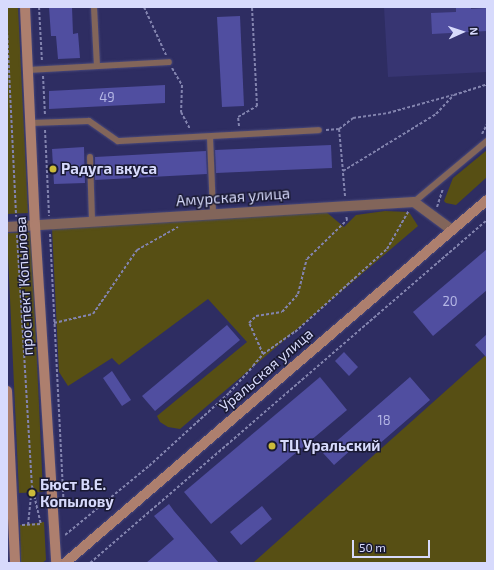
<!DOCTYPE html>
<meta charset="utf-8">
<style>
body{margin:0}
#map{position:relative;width:494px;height:570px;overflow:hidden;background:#2e2d62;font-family:"Exo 2",sans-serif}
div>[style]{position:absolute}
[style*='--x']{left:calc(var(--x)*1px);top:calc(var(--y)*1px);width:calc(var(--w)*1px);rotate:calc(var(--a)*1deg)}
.built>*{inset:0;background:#373572}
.green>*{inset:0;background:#574f14}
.building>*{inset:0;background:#504ea0}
.path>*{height:2px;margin-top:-1px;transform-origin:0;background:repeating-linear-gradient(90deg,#8384af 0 3px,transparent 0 5px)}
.roads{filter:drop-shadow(0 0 1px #49497b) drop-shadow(0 0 1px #49497b)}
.lane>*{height:6px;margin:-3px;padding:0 3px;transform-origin:3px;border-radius:3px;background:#82655a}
.street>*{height:10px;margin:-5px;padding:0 5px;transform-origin:5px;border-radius:5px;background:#82655a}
.secondary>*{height:10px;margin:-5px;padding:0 5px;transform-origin:5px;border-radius:5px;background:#ad7f6e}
.dots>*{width:11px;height:11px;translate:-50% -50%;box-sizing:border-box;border:2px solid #191932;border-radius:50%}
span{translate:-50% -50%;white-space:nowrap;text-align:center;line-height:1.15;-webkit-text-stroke:3px #191932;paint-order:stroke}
.number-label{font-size:13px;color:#b5b7e5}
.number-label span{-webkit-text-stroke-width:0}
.poi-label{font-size:15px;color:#d7dafc;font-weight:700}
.left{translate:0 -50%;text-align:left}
.street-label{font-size:15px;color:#d7dafc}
.frame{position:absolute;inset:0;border:8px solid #d7dafc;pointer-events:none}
.north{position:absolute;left:442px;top:12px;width:40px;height:40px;-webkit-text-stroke:3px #191932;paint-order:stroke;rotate:87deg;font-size:11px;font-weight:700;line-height:16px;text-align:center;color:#d7dafc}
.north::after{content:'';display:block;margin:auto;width:14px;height:18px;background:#d7dafc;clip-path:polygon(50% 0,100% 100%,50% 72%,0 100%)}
.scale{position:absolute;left:352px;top:540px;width:78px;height:18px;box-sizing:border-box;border:2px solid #d7dafc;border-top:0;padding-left:5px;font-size:12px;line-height:14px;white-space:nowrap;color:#d7dafc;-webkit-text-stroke:3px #191932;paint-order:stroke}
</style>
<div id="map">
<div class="built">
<i style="clip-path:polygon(384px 7px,487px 7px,487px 72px,388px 77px)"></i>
</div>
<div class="green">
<i style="clip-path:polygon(7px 7px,18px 7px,28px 213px,7px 214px)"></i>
<i style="clip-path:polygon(487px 150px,487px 177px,456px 205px,446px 203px,444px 201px,453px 178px)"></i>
<i style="clip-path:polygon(325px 211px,344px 227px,356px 215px,385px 211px,409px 212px,418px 226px,180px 429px,168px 427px,160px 422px,157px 416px,247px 342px,208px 299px,119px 365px,112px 358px,68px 386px,59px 372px,52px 228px)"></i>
<i style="clip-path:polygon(31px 232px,43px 492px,19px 493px,7px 233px)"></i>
<i style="clip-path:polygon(487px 354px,487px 563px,253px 563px)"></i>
<i style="clip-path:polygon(44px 522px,46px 560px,42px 563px,21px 563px,20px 525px)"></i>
</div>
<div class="building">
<i style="clip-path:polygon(49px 7px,72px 7px,73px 34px,78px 33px,80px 58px,58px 59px,56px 36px,51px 36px)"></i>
<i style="clip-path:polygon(456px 7px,471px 7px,471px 9px,487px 8px,487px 31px,432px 34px,431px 13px,456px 12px)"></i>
<i style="clip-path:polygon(240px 16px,244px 106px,222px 107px,217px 17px)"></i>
<i style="clip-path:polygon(165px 85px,165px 103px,49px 109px,49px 91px)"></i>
<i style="clip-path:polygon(331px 145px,332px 168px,216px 173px,215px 150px)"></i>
<i style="clip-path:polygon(84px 147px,85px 183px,54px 184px,52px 149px)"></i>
<i style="clip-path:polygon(206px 151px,207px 174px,95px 180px,95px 157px)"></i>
<i style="clip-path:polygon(487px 249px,487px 290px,433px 336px,413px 312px)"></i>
<i style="clip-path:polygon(227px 325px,240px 340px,155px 411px,142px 396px)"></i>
<i style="clip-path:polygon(487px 334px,487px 358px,475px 345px)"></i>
<i style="clip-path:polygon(344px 352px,358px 367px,349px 376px,335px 361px)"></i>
<i style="clip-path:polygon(112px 371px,131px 400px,122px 406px,103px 378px)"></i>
<i style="clip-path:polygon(320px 377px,347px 410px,211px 524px,184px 492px)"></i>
<i style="clip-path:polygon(410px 377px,430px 400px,371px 451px,362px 440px,334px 465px,323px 453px)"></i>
<i style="clip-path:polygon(169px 504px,174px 511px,219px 563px,146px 563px,174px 539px,154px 516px)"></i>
<i style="clip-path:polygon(262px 506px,272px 519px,241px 545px,230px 532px)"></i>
</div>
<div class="path">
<i style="--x:39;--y:7;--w:55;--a:86.9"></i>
<i style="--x:144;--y:7;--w:53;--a:65.4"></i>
<i style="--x:7;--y:30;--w:187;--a:87.2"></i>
<i style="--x:172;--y:68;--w:20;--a:60"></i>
<i style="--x:182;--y:85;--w:27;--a:92"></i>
<i style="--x:181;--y:112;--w:19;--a:62"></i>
<i style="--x:43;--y:76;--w:40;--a:87.1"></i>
<i style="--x:239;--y:126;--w:9;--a:-96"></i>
<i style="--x:238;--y:117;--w:22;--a:-30"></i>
<i style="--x:257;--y:106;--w:99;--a:-92.9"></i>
<i style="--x:339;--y:129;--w:18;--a:-38"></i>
<i style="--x:353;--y:118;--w:35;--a:-8"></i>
<i style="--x:388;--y:113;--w:67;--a:-15.5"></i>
<i style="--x:45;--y:130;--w:86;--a:87.3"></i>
<i style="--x:326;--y:130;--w:13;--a:-4"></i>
<i style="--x:339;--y:129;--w:42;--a:84.6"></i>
<i style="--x:482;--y:134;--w:11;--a:-63"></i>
<i style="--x:345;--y:196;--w:25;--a:-95"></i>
<i style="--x:343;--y:171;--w:109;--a:-31.5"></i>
<i style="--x:436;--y:114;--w:26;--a:-47"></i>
<i style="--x:454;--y:95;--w:35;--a:-18"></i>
<i style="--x:199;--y:206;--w:10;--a:-53"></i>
<i style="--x:437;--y:207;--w:19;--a:-72"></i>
<i style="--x:50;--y:234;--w:273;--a:87.1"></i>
<i style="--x:17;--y:235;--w:251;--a:86.6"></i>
<i style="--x:54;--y:323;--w:40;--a:-13"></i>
<i style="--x:93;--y:314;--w:78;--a:-55.5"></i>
<i style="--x:137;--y:250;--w:47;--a:-29.3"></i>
<i style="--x:263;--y:354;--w:39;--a:-35"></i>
<i style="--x:295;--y:332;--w:124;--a:-42.1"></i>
<i style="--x:387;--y:249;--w:43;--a:-60.4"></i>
<i style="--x:22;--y:525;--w:20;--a:-3"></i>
<i style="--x:28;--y:525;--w:39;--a:-84"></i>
<i style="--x:32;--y:486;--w:39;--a:77"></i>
<i style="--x:65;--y:535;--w:109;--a:-39.4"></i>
<i style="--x:149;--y:466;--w:108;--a:-42.4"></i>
<i style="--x:229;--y:393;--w:36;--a:-48"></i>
<i style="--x:253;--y:366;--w:16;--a:-50"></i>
<i style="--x:263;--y:354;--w:34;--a:-114"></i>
<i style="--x:249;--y:323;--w:10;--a:-45"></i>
<i style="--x:256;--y:316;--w:26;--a:-9"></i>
<i style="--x:282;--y:312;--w:24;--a:-48"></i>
<i style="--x:298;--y:294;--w:36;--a:-76"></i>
<i style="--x:307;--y:259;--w:56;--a:-44.3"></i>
<i style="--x:347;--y:220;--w:5;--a:-101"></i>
<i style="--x:90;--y:563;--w:525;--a:-40.83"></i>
</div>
<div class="roads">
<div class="lane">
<i style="--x:94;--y:7;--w:59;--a:87.1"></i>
<i style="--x:28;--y:70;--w:141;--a:-3.2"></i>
<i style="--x:31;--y:123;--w:58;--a:-2"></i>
<i style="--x:89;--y:121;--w:35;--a:35"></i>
<i style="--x:118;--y:141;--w:201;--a:-3.1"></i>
<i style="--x:210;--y:137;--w:76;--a:87.7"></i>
<i style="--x:90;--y:157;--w:65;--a:88.2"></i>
<i style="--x:414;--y:202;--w:95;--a:-39.9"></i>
</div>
<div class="street">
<i style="--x:7;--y:227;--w:408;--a:-3.5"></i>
<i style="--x:414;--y:202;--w:47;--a:36.4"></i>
</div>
<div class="secondary">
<i style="--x:25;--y:7;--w:218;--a:87.4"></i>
<i style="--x:35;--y:225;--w:339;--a:86.4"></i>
<i style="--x:7;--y:391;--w:172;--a:87.3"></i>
<i style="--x:65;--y:563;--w:557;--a:-40.7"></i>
</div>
</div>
<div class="dots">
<i style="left:53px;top:169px;background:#cbba39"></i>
<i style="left:272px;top:446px;background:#cbba39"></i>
<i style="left:32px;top:493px;background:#cbba39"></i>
</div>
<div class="number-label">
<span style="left:107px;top:97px">49</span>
<span style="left:450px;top:301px">20</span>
<span style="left:384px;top:420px">18</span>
</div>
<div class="poi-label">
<span class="left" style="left:61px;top:169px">Радуга вкуса</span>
<span class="left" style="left:280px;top:446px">ТЦ Уральский</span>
<span class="left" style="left:40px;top:493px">Бюст В.Е.<br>Копылову</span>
</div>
<div class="street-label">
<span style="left:233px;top:197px;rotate:-4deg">Амурская улица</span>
<span style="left:24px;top:286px;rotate:-93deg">проспект Копылова</span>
<span style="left:266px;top:370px;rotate:-41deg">Уральская улица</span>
</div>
<div class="frame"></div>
<div class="north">N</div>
<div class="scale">50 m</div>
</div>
